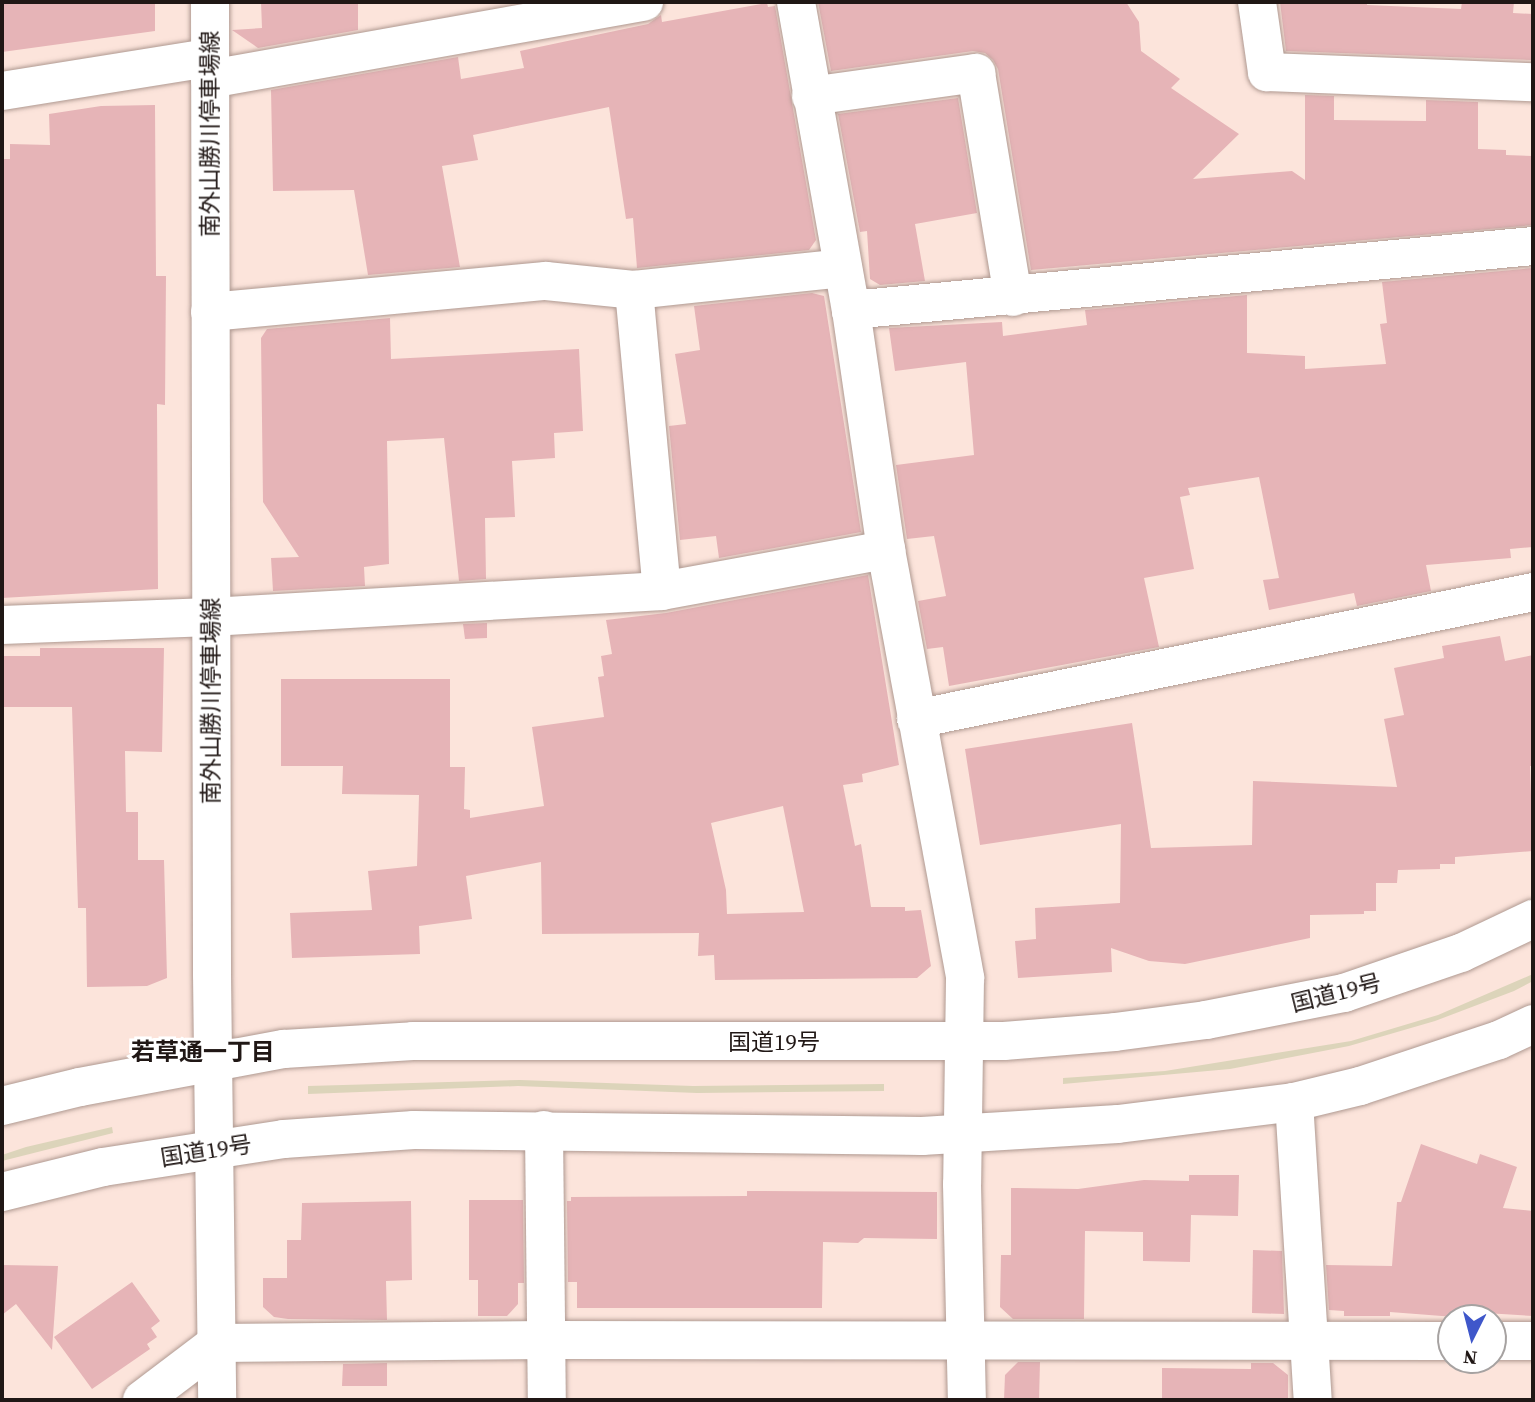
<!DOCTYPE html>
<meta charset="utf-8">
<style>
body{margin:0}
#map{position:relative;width:1535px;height:1402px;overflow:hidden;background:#fce4db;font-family:"Source Serif 4","Noto Sans JP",serif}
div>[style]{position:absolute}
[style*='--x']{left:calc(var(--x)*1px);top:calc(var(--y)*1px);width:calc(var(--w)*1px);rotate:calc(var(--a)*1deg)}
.green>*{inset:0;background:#dcd4ba}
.building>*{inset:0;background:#e6b4b7}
.roads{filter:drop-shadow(0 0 2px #af9991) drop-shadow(0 0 2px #af9991)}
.minor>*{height:38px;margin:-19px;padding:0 19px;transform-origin:19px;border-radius:19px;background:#fff}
.major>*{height:38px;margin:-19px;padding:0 19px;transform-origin:19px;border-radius:19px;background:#fff}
.highway>*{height:38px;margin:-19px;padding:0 19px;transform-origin:19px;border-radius:19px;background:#fff}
span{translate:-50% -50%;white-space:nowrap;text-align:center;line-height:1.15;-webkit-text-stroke:6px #fff;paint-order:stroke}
.street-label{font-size:23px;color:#201715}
.neighbourhood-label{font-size:24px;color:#201715;font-weight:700}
.frame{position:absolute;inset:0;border:4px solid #201715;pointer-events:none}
.north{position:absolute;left:1437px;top:1304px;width:70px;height:70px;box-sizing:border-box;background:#fff;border:2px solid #a6a2a1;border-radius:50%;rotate:186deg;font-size:19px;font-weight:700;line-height:28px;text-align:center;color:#201715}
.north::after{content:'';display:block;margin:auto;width:24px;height:32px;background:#3f57ca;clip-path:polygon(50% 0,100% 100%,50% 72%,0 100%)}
</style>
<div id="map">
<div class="green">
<i style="clip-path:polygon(1533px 974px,1533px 981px,1514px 991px,1435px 1021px,1349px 1046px,1230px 1069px,1063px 1084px,1063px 1078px,1165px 1071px,1351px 1041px,1438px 1015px)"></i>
<i style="clip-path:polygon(520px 1080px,693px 1086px,884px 1084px,884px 1091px,697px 1093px,518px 1086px,308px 1094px,308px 1086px)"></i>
<i style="clip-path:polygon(112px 1127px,113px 1133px,2px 1161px,2px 1155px,26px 1147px)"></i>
</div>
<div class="building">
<i style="clip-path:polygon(2px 2px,155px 2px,155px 31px,2px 52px)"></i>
<i style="clip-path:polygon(261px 2px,358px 2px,358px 30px,258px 48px,232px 30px,262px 28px)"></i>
<i style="clip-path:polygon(818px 2px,1126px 2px,1139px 22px,1141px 51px,1180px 79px,1171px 88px,1239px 134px,1193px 179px,1292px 171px,1305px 180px,1305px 95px,1334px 96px,1334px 120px,1426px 121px,1426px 100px,1478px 102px,1478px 149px,1506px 150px,1506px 155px,1533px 156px,1533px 225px,1031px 270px,998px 69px,993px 60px,985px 53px,973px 51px,831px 71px)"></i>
<i style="clip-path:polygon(1280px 2px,1367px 2px,1367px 5px,1461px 9px,1462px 2px,1514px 2px,1513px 13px,1533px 14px,1533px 60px,1286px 51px)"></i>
<i style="clip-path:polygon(767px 3px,768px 7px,775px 6px,816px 240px,809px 250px,637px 268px,633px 218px,626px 219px,609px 107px,473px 135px,478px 160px,442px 166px,460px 267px,368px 275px,354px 190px,273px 191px,271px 90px,458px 57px,461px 79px,524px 68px,520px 51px,648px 24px,661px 15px,662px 22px)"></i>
<i style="clip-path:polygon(958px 98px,977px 213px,915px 224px,925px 281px,880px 285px,870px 279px,867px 231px,860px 232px,838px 114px)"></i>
<i style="clip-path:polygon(155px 105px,156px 276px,166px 276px,165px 405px,157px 404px,158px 589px,2px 598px,2px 159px,10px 159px,10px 144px,50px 145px,49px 114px,101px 106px)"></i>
<i style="clip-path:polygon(1533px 268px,1533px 547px,1510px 549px,1511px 558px,1426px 565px,1431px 591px,1357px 606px,1354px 593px,1269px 610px,1263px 580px,1279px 578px,1259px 477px,1188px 488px,1190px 495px,1180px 497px,1194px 569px,1144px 578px,1159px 647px,949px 686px,943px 647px,927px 649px,918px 601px,946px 596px,934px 536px,907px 539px,896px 465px,974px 455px,966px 362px,895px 371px,889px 328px,1002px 322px,1003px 336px,1087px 325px,1085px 310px,1247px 295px,1247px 353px,1305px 356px,1305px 369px,1386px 364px,1380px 324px,1387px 323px,1382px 282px)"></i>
<i style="clip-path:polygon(812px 293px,824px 296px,861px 532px,719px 558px,716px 536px,680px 540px,669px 426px,686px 424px,675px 354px,700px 350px,694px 306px)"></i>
<i style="clip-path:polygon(390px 318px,391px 359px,579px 349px,583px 431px,554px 433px,555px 458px,512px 461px,515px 517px,485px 518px,486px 579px,459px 581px,444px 438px,387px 441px,389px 564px,364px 567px,365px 586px,273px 591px,271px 558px,299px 557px,263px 502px,261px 338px,267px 329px)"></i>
<i style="clip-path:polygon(evenodd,868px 575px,899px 765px,862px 774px,863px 782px,843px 785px,855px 846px,861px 844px,871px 907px,905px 907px,905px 911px,921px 910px,931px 966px,917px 978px,715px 980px,714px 955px,698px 956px,699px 933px,542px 934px,541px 862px,466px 876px,472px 919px,419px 926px,420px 954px,292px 958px,290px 913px,372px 910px,368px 871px,417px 866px,419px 795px,342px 794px,343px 766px,281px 766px,281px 679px,450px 679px,450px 767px,465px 767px,464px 809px,470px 810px,470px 818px,544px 806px,532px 727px,604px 717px,598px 677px,604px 676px,601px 656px,612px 654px,606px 620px,666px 613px,868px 575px,783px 806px,804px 912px,727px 914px,726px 890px,711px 823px,783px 806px)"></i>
<i style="clip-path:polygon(487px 623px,487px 638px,465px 639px,463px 624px)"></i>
<i style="clip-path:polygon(1500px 636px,1505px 661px,1533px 655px,1533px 766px,1530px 766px,1533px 851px,1455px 857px,1455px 864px,1440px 864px,1440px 869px,1398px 870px,1397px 883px,1376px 883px,1376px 911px,1364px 911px,1364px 914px,1310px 915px,1310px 938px,1185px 964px,1149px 961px,1111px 948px,1112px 972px,1018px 978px,1015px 941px,1036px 939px,1035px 908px,1120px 903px,1121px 824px,980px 845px,965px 749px,1132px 723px,1151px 848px,1252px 845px,1253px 781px,1397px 787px,1384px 719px,1404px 715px,1394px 668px,1444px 658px,1442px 646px)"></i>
<i style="clip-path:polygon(40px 648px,164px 648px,162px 752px,125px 751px,126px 812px,138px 812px,138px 860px,164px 860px,167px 978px,147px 986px,87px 987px,86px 908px,78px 908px,72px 707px,2px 707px,2px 656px,40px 656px)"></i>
<i style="clip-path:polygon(1421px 1144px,1477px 1164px,1480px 1154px,1517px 1167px,1503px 1208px,1533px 1211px,1533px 1316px,1469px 1312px,1468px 1318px,1390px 1312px,1390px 1316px,1344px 1316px,1344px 1311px,1329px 1310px,1326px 1265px,1392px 1266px,1397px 1202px,1401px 1202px)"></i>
<i style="clip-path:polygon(1189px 1175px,1239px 1175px,1238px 1216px,1191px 1215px,1190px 1262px,1143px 1261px,1143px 1232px,1085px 1231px,1084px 1319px,1013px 1319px,1000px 1307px,1001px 1255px,1011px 1255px,1011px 1188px,1078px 1189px,1144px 1180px,1189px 1181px)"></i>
<i style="clip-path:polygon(747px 1191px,937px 1192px,937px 1239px,864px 1238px,858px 1243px,823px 1242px,822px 1308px,577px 1308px,577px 1282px,568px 1282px,567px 1201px,571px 1201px,571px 1197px,747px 1196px)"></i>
<i style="clip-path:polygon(469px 1200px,523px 1200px,524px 1283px,518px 1283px,518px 1304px,507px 1316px,478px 1316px,478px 1280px,469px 1280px)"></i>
<i style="clip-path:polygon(411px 1201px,412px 1280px,386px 1281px,387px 1320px,288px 1319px,274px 1317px,263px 1307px,263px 1278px,287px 1278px,287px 1240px,301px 1240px,302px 1203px)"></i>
<i style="clip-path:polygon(1253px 1250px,1282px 1251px,1284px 1314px,1252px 1313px)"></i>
<i style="clip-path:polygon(2px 1265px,58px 1266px,52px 1350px,16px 1304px,2px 1315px)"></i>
<i style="clip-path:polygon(132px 1282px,160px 1321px,151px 1328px,157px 1337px,147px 1344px,150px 1349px,92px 1389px,54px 1337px)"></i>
<i style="clip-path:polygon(1018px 1362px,1040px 1362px,1039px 1400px,1004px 1400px,1005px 1375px)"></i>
<i style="clip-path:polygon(387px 1363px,387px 1386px,342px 1386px,343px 1364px)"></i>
<i style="clip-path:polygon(1251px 1363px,1273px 1363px,1288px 1375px,1288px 1400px,1162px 1400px,1162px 1368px,1251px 1369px)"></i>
</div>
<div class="roads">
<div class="minor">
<i style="--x:796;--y:2;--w:313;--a:79.9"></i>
<i style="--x:851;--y:310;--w:243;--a:81.7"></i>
<i style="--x:886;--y:550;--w:435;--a:79.5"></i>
<i style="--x:965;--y:978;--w:206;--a:90.8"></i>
<i style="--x:962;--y:1184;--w:216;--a:88.7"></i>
<i style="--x:1257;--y:2;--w:71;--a:81.9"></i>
<i style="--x:1267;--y:72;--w:266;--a:2.2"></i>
<i style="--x:210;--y:79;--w:441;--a:-10.1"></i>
<i style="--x:2;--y:91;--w:210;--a:-9.1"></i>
<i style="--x:811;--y:96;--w:167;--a:-7.9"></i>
<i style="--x:976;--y:73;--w:227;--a:80.6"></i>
<i style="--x:634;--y:290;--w:302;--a:84.7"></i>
<i style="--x:851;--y:310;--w:685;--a:-5.36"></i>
<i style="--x:210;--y:312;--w:337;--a:-5.3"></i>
<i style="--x:546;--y:281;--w:88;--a:5.8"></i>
<i style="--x:634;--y:290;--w:210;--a:-6"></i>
<i style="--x:2;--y:625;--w:208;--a:-2.2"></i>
<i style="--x:210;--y:617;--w:453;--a:-3.3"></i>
<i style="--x:662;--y:591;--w:228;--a:-10.4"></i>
<i style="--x:916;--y:719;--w:630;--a:-11.63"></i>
<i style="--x:1294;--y:1102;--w:299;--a:86.4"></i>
<i style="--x:544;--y:1130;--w:270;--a:89.4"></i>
<i style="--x:1493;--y:1341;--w:40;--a:0"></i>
<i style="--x:142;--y:1400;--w:94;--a:-37.2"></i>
<i style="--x:217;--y:1343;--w:330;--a:-0.5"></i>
<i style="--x:547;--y:1340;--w:904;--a:0.06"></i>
</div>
<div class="major">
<i style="--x:210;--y:2;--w:972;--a:89.88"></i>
<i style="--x:212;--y:974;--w:426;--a:89.3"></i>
</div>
<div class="highway">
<i style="--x:2;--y:1106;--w:80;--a:-13.7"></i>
<i style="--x:80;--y:1087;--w:208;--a:-10.6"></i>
<i style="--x:284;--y:1049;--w:129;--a:-3.5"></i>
<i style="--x:413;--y:1041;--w:591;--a:0"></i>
<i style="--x:1004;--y:1041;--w:111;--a:-4.6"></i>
<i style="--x:1115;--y:1032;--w:92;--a:-7.5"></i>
<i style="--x:1206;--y:1020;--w:141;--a:-11.1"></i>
<i style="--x:1344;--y:993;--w:124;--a:-18.9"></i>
<i style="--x:1461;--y:953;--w:80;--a:-25.3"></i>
<i style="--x:2;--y:1192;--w:104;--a:-13.9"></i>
<i style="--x:103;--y:1167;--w:183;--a:-8.8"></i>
<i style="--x:284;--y:1139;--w:130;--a:-4"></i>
<i style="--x:414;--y:1130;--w:508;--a:0.68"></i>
<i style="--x:922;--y:1136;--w:196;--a:-3.5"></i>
<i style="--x:1118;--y:1124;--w:177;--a:-7.1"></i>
<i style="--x:1294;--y:1102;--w:68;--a:-13.6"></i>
<i style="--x:1360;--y:1086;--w:146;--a:-18.3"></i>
<i style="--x:1499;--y:1040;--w:38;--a:-25"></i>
</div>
</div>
<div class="street-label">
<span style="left:210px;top:134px;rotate:-90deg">南外山勝川停車場線</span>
<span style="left:211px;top:701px;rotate:-90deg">南外山勝川停車場線</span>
<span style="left:1336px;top:993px;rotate:-14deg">国道19号</span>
<span style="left:774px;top:1042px">国道19号</span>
<span style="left:206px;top:1151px;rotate:-9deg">国道19号</span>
</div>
<div class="neighbourhood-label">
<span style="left:203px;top:1052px">若草通一丁目</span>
</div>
<div class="frame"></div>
<div class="north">N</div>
</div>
